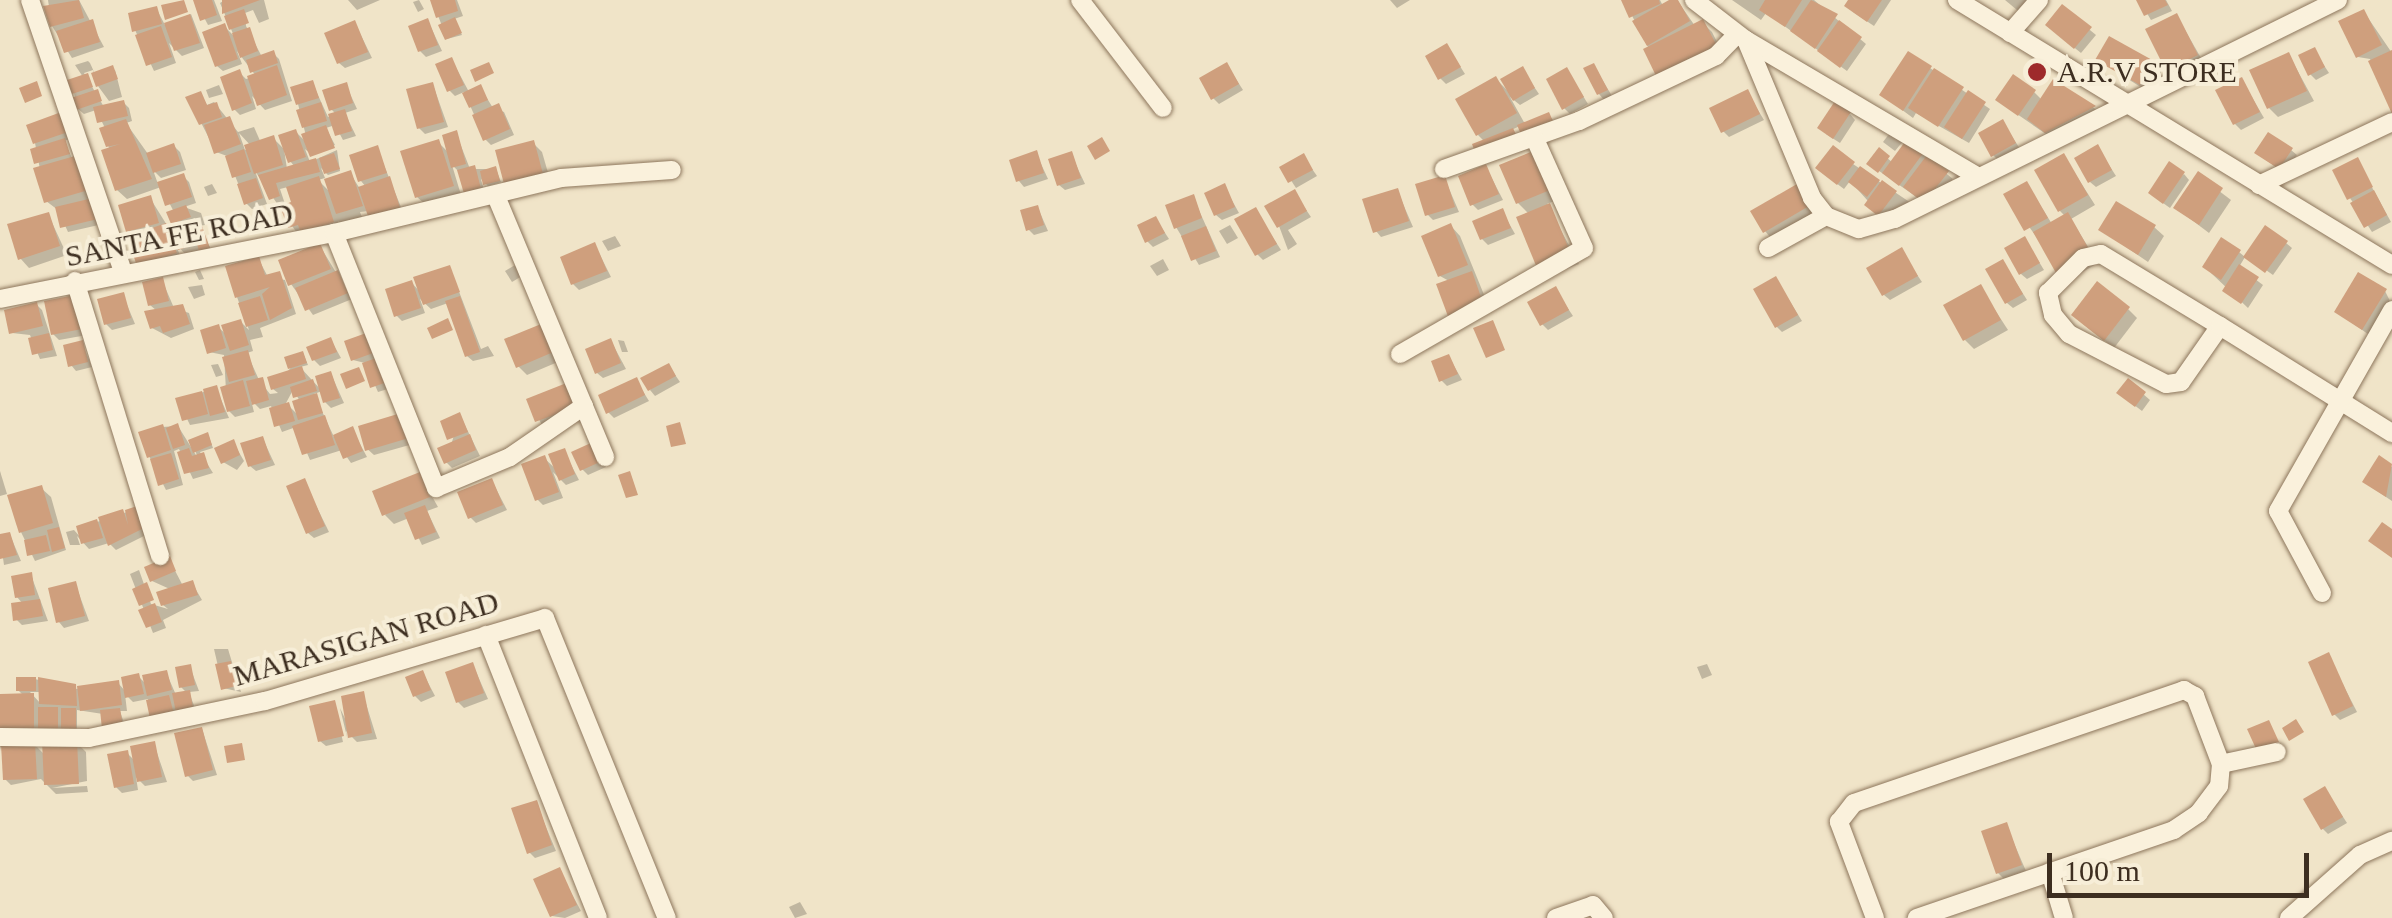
<!DOCTYPE html>
<style>
body{margin:0}
#map{position:relative;width:2392px;height:918px;overflow:hidden;background:#f0e4c8;font-family:"Times New Roman",serif}
div>[style]{position:absolute}
[style*='--x']{left:calc(var(--x)*1px);top:calc(var(--y)*1px);width:calc(var(--w)*1px);rotate:calc(var(--a)*1deg)}
.shadow>*{inset:0;background:#0003}
.building>*{inset:0;background:#cf9f7d}
.roads{filter:drop-shadow(0 0 2px #8d765c) drop-shadow(0 0 2px #8d765c)}
.minor>*{height:18px;margin:-9px;padding:0 9px;transform-origin:9px;border-radius:9px;background:#faf1dc}
.dots>*{width:28px;height:28px;translate:-50% -50%;box-sizing:border-box;border:5px solid #f7eed8;border-radius:50%}
span{translate:-50% -50%;white-space:nowrap;text-align:center;line-height:1.15;-webkit-text-stroke:8px #f7eed8;paint-order:stroke}
.poi-label{font-size:30px;color:#3d2e20}
.left{translate:0 -50%;text-align:left}
.street-label{font-size:30px;color:#3d2e20}
.scale{position:absolute;left:2047px;top:853px;width:262px;height:45px;box-sizing:border-box;border:5px solid #3d2e20;border-top:0;padding-left:12px;font-size:30px;line-height:35px;white-space:nowrap;color:#3d2e20;-webkit-text-stroke:8px #f7eed8;paint-order:stroke}
</style>
<div id="map">
<div class="shadow">
<i style="clip-path:polygon(48px 0,79px 0,104px 47px,72px 58px,52px 26px)"></i>
<i style="clip-path:polygon(195px 0,214px 0,222px 21px,208px 25px)"></i>
<i style="clip-path:polygon(225px 0,264px 0,269px 19px,259px 23px,253px 10px,245px 13px,246px 26px,262px 57px,273px 53px,279px 59px,292px 101px,265px 110px,252px 96px,256px 109px,240px 115px,234px 109px,239px 72px,246px 79px,256px 76px,237px 51px,242px 64px,223px 71px,217px 66px,224px 26px,234px 36px,220px 3px)"></i>
<i style="clip-path:polygon(348px 0,380px 0,357px 10px)"></i>
<i style="clip-path:polygon(432px 0,457px 0,463px 16px,454px 19px,462px 35px,447px 39px)"></i>
<i style="clip-path:polygon(1390px 0,1410px 0,1397px 8px)"></i>
<i style="clip-path:polygon(1624px 0,1660px 0,1663px 6px,1677px 0,1695px 26px,1702px 22px,1712px 32px,1726px 60px,1669px 88px)"></i>
<i style="clip-path:polygon(1732px 0,1814px 0,1866px 44px,1847px 71px,1766px 13px,1761px 20px)"></i>
<i style="clip-path:polygon(1851px 0,1891px 0,1874px 26px,1853px 12px)"></i>
<i style="clip-path:polygon(2005px 0,2035px 0,2023px 15px)"></i>
<i style="clip-path:polygon(2139px 0,2166px 0,2172px 11px,2151px 20px)"></i>
<i style="clip-path:polygon(413px 2px,419px 0,424px 9px,418px 12px)"></i>
<i style="clip-path:polygon(2062px 7px,2096px 35px,2081px 53px,2054px 31px)"></i>
<i style="clip-path:polygon(156px 8px,165px 25px,191px 14px,204px 48px,182px 56px,169px 43px,176px 63px,154px 71px,135px 30px)"></i>
<i style="clip-path:polygon(2364px 12px,2392px 53px,2392px 108px,2370px 59px,2358px 57px)"></i>
<i style="clip-path:polygon(2177px 16px,2205px 65px,2177px 79px,2168px 69px)"></i>
<i style="clip-path:polygon(428px 21px,442px 51px,426px 57px,420px 51px)"></i>
<i style="clip-path:polygon(355px 23px,372px 58px,345px 68px,339px 63px)"></i>
<i style="clip-path:polygon(1447px 46px,1465px 74px,1446px 84px,1440px 78px)"></i>
<i style="clip-path:polygon(2314px 50px,2329px 73px,2316px 80px,2310px 74px)"></i>
<i style="clip-path:polygon(2289px 55px,2314px 101px,2278px 117px,2269px 108px)"></i>
<i style="clip-path:polygon(452px 60px,469px 92px,480px 87px,493px 108px,504px 112px,514px 135px,491px 145px,485px 139px,464px 92px,455px 96px,449px 90px)"></i>
<i style="clip-path:polygon(2098px 60px,2152px 63px,2161px 72px,2150px 93px)"></i>
<i style="clip-path:polygon(evenodd,88px 61px,90px 63px,95px 74px,115px 70px,122px 97px,109px 101px,98px 86px,93px 70px,84px 73px,104px 107px,123px 102px,129px 108px,132px 121px,126px 123px,148px 154px,174px 146px,180px 152px,186px 170px,161px 178px,153px 170px,158px 184px,183px 176px,189px 182px,196px 203px,184px 207px,201px 213px,205px 225px,199px 226px,215px 257px,201px 250px,186px 255px,176px 244px,181px 259px,145px 271px,129px 231px,150px 198px,170px 230px,178px 228px,174px 212px,161px 187px,127px 199px,117px 190px,105px 128px,96px 110px,84px 114px,78px 109px,74px 93px,83px 77px,75px 65px,88px 61px,195px 218px,202px 235px,187px 221px,195px 218px)"></i>
<i style="clip-path:polygon(1227px 65px,1243px 90px,1219px 104px,1213px 98px)"></i>
<i style="clip-path:polygon(1594px 66px,1612px 96px,1604px 100px,1599px 94px)"></i>
<i style="clip-path:polygon(1930px 68px,1990px 109px,1969px 143px,1916px 113px,1913px 118px,1882px 95px)"></i>
<i style="clip-path:polygon(1522px 69px,1539px 94px,1520px 105px,1510px 97px,1525px 124px,1548px 115px,1554px 121px,1520px 126px,1485px 142px,1478px 135px,1496px 79px,1509px 92px)"></i>
<i style="clip-path:polygon(1567px 70px,1588px 104px,1570px 114px,1564px 108px)"></i>
<i style="clip-path:polygon(2242px 80px,2264px 118px,2241px 130px,2235px 124px)"></i>
<i style="clip-path:polygon(evenodd,312px 82px,328px 117px,336px 114px,331px 109px,346px 85px,357px 109px,345px 113px,356px 136px,343px 140px,335px 125px,326px 128px,335px 145px,312px 155px,305px 149px,310px 162px,337px 150px,340px 171px,328px 175px,321px 168px,325px 178px,318px 180px,331px 193px,350px 173px,360px 189px,366px 187px,361px 181px,377px 148px,405px 217px,369px 211px,360px 212px,365px 225px,347px 230px,338px 221px,342px 231px,299px 236px,255px 171px,267px 204px,252px 209px,246px 203px,227px 156px,216px 152px,189px 99px,201px 94px,207px 105px,214px 102px,238px 132px,254px 127px,261px 143px,273px 138px,284px 149px,287px 169px,295px 167px,290px 161px,296px 132px,308px 144px,298px 104px,312px 82px,239px 133px,252px 147px,245px 150px,239px 133px,312px 82px,288px 187px,294px 204px,286px 207px,280px 189px,288px 187px)"></i>
<i style="clip-path:polygon(2054px 82px,2094px 108px,2102px 116px,2056px 141px,2004px 105px,2034px 92px,2042px 100px)"></i>
<i style="clip-path:polygon(219px 85px,223px 94px,209px 98px,206px 90px)"></i>
<i style="clip-path:polygon(433px 85px,448px 127px,425px 134px,419px 128px)"></i>
<i style="clip-path:polygon(1747px 92px,1764px 120px,1729px 137px,1723px 131px)"></i>
<i style="clip-path:polygon(64px 114px,75px 137px,64px 141px,103px 224px,68px 232px,58px 210px,46px 201px,35px 143px)"></i>
<i style="clip-path:polygon(1850px 114px,1855px 120px,1840px 143px,1826px 134px)"></i>
<i style="clip-path:polygon(2003px 122px,2020px 149px,1999px 161px,1993px 155px)"></i>
<i style="clip-path:polygon(1892px 130px,1904px 140px,1895px 151px,1883px 142px)"></i>
<i style="clip-path:polygon(456px 133px,470px 169px,496px 169px,501px 182px,488px 186px,481px 179px,486px 198px,452px 165px,461px 195px,427px 206px,417px 197px,438px 142px,449px 153px)"></i>
<i style="clip-path:polygon(533px 143px,542px 152px,551px 183px,498px 152px)"></i>
<i style="clip-path:polygon(2098px 148px,2116px 176px,2096px 187px,2090px 182px)"></i>
<i style="clip-path:polygon(2291px 150px,2297px 155px,2285px 173px,2263px 158px)"></i>
<i style="clip-path:polygon(1879px 151px,1893px 163px,1922px 154px,1953px 179px,1931px 207px,1869px 164px)"></i>
<i style="clip-path:polygon(1036px 153px,1048px 179px,1024px 187px,1019px 181px)"></i>
<i style="clip-path:polygon(1533px 153px,1557px 200px,1547px 204px,1579px 264px,1548px 276px,1529px 214px,1518px 203px)"></i>
<i style="clip-path:polygon(1071px 154px,1085px 184px,1065px 190px,1059px 185px)"></i>
<i style="clip-path:polygon(1303px 156px,1317px 176px,1296px 188px,1283px 168px)"></i>
<i style="clip-path:polygon(2064px 156px,2095px 205px,2071px 219px,2098px 263px,2067px 281px,2007px 195px,2027px 184px,2052px 224px,2065px 216px,2060px 211px)"></i>
<i style="clip-path:polygon(2357px 160px,2391px 222px,2372px 232px,2350px 198px)"></i>
<i style="clip-path:polygon(1853px 164px,1911px 203px,1901px 216px,1893px 210px,1885px 220px,1850px 181px,1844px 189px,1824px 174px)"></i>
<i style="clip-path:polygon(1486px 167px,1503px 200px,1478px 210px,1472px 204px)"></i>
<i style="clip-path:polygon(2184px 174px,2189px 180px,2170px 208px,2156px 198px)"></i>
<i style="clip-path:polygon(2198px 175px,2231px 200px,2209px 233px,2176px 208px)"></i>
<i style="clip-path:polygon(1444px 177px,1459px 212px,1433px 220px,1427px 214px)"></i>
<i style="clip-path:polygon(212px 184px,217px 193px,208px 196px,204px 187px)"></i>
<i style="clip-path:polygon(1224px 186px,1239px 213px,1222px 220px,1216px 215px)"></i>
<i style="clip-path:polygon(1797px 187px,1813px 213px,1770px 237px,1765px 231px)"></i>
<i style="clip-path:polygon(1397px 190px,1413px 227px,1381px 237px,1376px 231px)"></i>
<i style="clip-path:polygon(1294px 192px,1311px 217px,1288px 230px,1297px 244px,1288px 250px,1279px 226px)"></i>
<i style="clip-path:polygon(1193px 197px,1220px 257px,1199px 265px,1176px 227px)"></i>
<i style="clip-path:polygon(1038px 208px,1048px 231px,1034px 235px,1028px 229px)"></i>
<i style="clip-path:polygon(1255px 210px,1281px 250px,1263px 260px,1257px 254px)"></i>
<i style="clip-path:polygon(1502px 211px,1515px 234px,1488px 245px,1482px 239px)"></i>
<i style="clip-path:polygon(48px 214px,67px 255px,29px 268px,20px 258px)"></i>
<i style="clip-path:polygon(1156px 219px,1169px 239px,1153px 247px,1147px 241px)"></i>
<i style="clip-path:polygon(1230px 225px,1238px 238px,1227px 244px,1219px 231px)"></i>
<i style="clip-path:polygon(1451px 226px,1460px 236px,1487px 302px,1440px 276px)"></i>
<i style="clip-path:polygon(2154px 227px,2164px 236px,2148px 262px,2101px 230px)"></i>
<i style="clip-path:polygon(615px 236px,621px 246px,608px 251px,602px 241px)"></i>
<i style="clip-path:polygon(2025px 239px,2044px 270px,2027px 279px,2021px 274px)"></i>
<i style="clip-path:polygon(2286px 243px,2292px 248px,2273px 275px,2249px 258px)"></i>
<i style="clip-path:polygon(595px 245px,611px 277px,579px 290px,573px 284px)"></i>
<i style="clip-path:polygon(320px 246px,352px 299px,313px 315px,291px 284px)"></i>
<i style="clip-path:polygon(1901px 251px,1922px 282px,1890px 300px,1884px 295px)"></i>
<i style="clip-path:polygon(2239px 252px,2245px 257px,2239px 267px,2263px 285px,2248px 308px,2211px 273px)"></i>
<i style="clip-path:polygon(evenodd,258px 258px,268px 277px,285px 280px,296px 314px,260px 328px,263px 337px,250px 340px,253px 351px,247px 353px,259px 380px,270px 394px,278px 393px,273px 389px,303px 353px,308px 365px,300px 367px,322px 391px,314px 394px,334px 437px,352px 429px,367px 457px,351px 463px,342px 450px,310px 460px,296px 427px,282px 432px,271px 406px,260px 409px,251px 400px,254px 412px,235px 417px,227px 409px,224px 355px,209px 352px,218px 327px,228px 336px,240px 321px,249px 330px,237px 297px,258px 258px,293px 390px,300px 401px,299px 416px,286px 403px,293px 390px)"></i>
<i style="clip-path:polygon(1163px 259px,1169px 270px,1157px 276px,1150px 266px)"></i>
<i style="clip-path:polygon(520px 262px,527px 273px,512px 282px,505px 271px)"></i>
<i style="clip-path:polygon(2003px 262px,2027px 300px,2013px 308px,2007px 303px)"></i>
<i style="clip-path:polygon(450px 268px,481px 349px,488px 346px,494px 356px,473px 361px,467px 356px,448px 303px,431px 309px,420px 299px,425px 313px,402px 321px,396px 315px,411px 282px,421px 293px)"></i>
<i style="clip-path:polygon(200px 270px,204px 279px,199px 280px,195px 272px)"></i>
<i style="clip-path:polygon(1776px 279px,1802px 321px,1782px 332px,1777px 327px)"></i>
<i style="clip-path:polygon(162px 280px,174px 308px,189px 313px,194px 329px,171px 338px,152px 328px,157px 311px,150px 305px)"></i>
<i style="clip-path:polygon(202px 285px,205px 295px,194px 299px,188px 287px)"></i>
<i style="clip-path:polygon(1980px 287px,2008px 330px,1974px 349px,1965px 340px)"></i>
<i style="clip-path:polygon(1555px 289px,1573px 316px,1548px 330px,1542px 324px)"></i>
<i style="clip-path:polygon(2385px 291px,2392px 305px,2372px 337px,2337px 312px)"></i>
<i style="clip-path:polygon(123px 295px,135px 324px,112px 330px,106px 324px)"></i>
<i style="clip-path:polygon(75px 297px,87px 335px,59px 340px,53px 334px)"></i>
<i style="clip-path:polygon(37px 305px,42px 310px,57px 356px,40px 359px,30px 335px,12px 333px)"></i>
<i style="clip-path:polygon(2128px 309px,2137px 318px,2114px 348px,2083px 324px)"></i>
<i style="clip-path:polygon(545px 325px,565px 359px,527px 375px,518px 366px)"></i>
<i style="clip-path:polygon(369px 335px,394px 387px,378px 392px,365px 363px,353px 360px)"></i>
<i style="clip-path:polygon(331px 340px,341px 358px,320px 366px,314px 360px)"></i>
<i style="clip-path:polygon(618px 340px,624px 341px,628px 352px,622px 352px)"></i>
<i style="clip-path:polygon(611px 341px,626px 369px,603px 378px,597px 373px)"></i>
<i style="clip-path:polygon(82px 343px,92px 367px,76px 371px,71px 365px)"></i>
<i style="clip-path:polygon(1449px 357px,1462px 380px,1447px 386px,1441px 380px)"></i>
<i style="clip-path:polygon(218px 364px,223px 375px,216px 377px,211px 365px)"></i>
<i style="clip-path:polygon(669px 366px,680px 382px,655px 396px,650px 390px)"></i>
<i style="clip-path:polygon(331px 374px,344px 403px,331px 408px,325px 402px)"></i>
<i style="clip-path:polygon(636px 380px,649px 401px,614px 418px,608px 412px)"></i>
<i style="clip-path:polygon(2128px 381px,2150px 400px,2142px 411px,2125px 398px)"></i>
<i style="clip-path:polygon(216px 388px,229px 418px,190px 425px,178px 400px)"></i>
<i style="clip-path:polygon(529px 400px,582px 412px,543px 427px)"></i>
<i style="clip-path:polygon(460px 415px,480px 456px,452px 468px,446px 462px)"></i>
<i style="clip-path:polygon(401px 416px,413px 444px,374px 455px,364px 446px)"></i>
<i style="clip-path:polygon(178px 426px,199px 460px,191px 441px,209px 437px,213px 448px,200px 452px,213px 473px,193px 479px,179px 449px,174px 451px,183px 485px,166px 490px,149px 456px,162px 427px)"></i>
<i style="clip-path:polygon(263px 439px,275px 465px,256px 471px,250px 466px)"></i>
<i style="clip-path:polygon(233px 442px,244px 461px,237px 470px,223px 462px)"></i>
<i style="clip-path:polygon(564px 451px,579px 480px,566px 485px,553px 472px,563px 498px,543px 505px,537px 499px,544px 458px,558px 471px)"></i>
<i style="clip-path:polygon(598px 451px,606px 467px,588px 475px,582px 469px)"></i>
<i style="clip-path:polygon(2380px 459px,2392px 467px,2392px 501px,2371px 487px)"></i>
<i style="clip-path:polygon(0 471px,7px 494px,0 496px)"></i>
<i style="clip-path:polygon(420px 475px,438px 507px,427px 511px,440px 538px,422px 545px,409px 518px,394px 524px,385px 515px)"></i>
<i style="clip-path:polygon(304px 481px,329px 532px,314px 538px,308px 533px)"></i>
<i style="clip-path:polygon(492px 481px,507px 510px,476px 523px,470px 517px)"></i>
<i style="clip-path:polygon(41px 488px,51px 497px,66px 550px,35px 561px,21px 532px)"></i>
<i style="clip-path:polygon(142px 507px,154px 531px,116px 550px,109px 543px,89px 549px,77px 536px,80px 545px,70px 545px,66px 532px,74px 530px,82px 539px,79px 528px)"></i>
<i style="clip-path:polygon(10px 535px,21px 561px,4px 565px,0 537px)"></i>
<i style="clip-path:polygon(169px 559px,183px 586px,192px 583px,202px 600px,163px 620px,166px 628px,153px 633px,130px 574px,139px 570px,151px 604px,168px 609px,163px 605px,172px 590px,152px 581px)"></i>
<i style="clip-path:polygon(31px 575px,48px 621px,22px 625px,16px 619px,23px 604px,17px 597px)"></i>
<i style="clip-path:polygon(75px 583px,89px 621px,64px 628px,59px 622px)"></i>
<i style="clip-path:polygon(214px 649px,228px 649px,241px 692px,223px 688px)"></i>
<i style="clip-path:polygon(2328px 655px,2357px 712px,2340px 720px,2334px 714px)"></i>
<i style="clip-path:polygon(1707px 664px,1712px 675px,1702px 679px,1697px 667px)"></i>
<i style="clip-path:polygon(473px 665px,488px 699px,464px 708px,458px 702px)"></i>
<i style="clip-path:polygon(evenodd,190px 667px,199px 691px,189px 692px,199px 719px,153px 722px,148px 699px,133px 702px,125px 694px,127px 711px,120px 711px,127px 732px,103px 714px,77px 710px,77px 731px,7px 735px,24px 696px,18px 690px,35px 679px,76px 689px,118px 683px,126px 692px,138px 676px,147px 685px,166px 672px,176px 695px,187px 693px,181px 687px,190px 667px,30px 692px,41px 692px,41px 704px,30px 692px)"></i>
<i style="clip-path:polygon(423px 673px,435px 696px,421px 702px,415px 696px)"></i>
<i style="clip-path:polygon(363px 694px,377px 739px,357px 742px,346px 731px,348px 741px,340px 708px,349px 727px)"></i>
<i style="clip-path:polygon(334px 702px,343px 742px,326px 746px,320px 741px)"></i>
<i style="clip-path:polygon(202px 729px,217px 775px,193px 781px,188px 776px)"></i>
<i style="clip-path:polygon(76px 742px,86px 752px,87px 781px,52px 788px,87px 786px,88px 792px,56px 794px,41px 779px,11px 785px,5px 779px,34px 744px,45px 755px)"></i>
<i style="clip-path:polygon(154px 744px,167px 782px,145px 786px,136px 777px,138px 790px,122px 793px,116px 787px,127px 753px,135px 761px)"></i>
<i style="clip-path:polygon(2325px 789px,2347px 823px,2328px 834px,2322px 828px)"></i>
<i style="clip-path:polygon(536px 803px,556px 851px,535px 858px,529px 852px)"></i>
<i style="clip-path:polygon(2006px 825px,2026px 871px,2004px 879px,1998px 873px)"></i>
<i style="clip-path:polygon(559px 870px,581px 911px,565px 918px,552px 916px)"></i>
<i style="clip-path:polygon(800px 902px,807px 914px,795px 918px,789px 907px)"></i>
</div>
<div class="building">
<i style="clip-path:polygon(79px 0,84px 18px,50px 27px,43px 6px)"></i>
<i style="clip-path:polygon(184px 0,188px 12px,165px 20px,161px 5px)"></i>
<i style="clip-path:polygon(193px 0,212px 0,217px 15px,200px 21px)"></i>
<i style="clip-path:polygon(222px 0,260px 0,222px 14px)"></i>
<i style="clip-path:polygon(430px 0,455px 0,458px 11px,436px 18px)"></i>
<i style="clip-path:polygon(1621px 0,1659px 0,1660px 4px,1629px 18px)"></i>
<i style="clip-path:polygon(1669px 0,1678px 0,1690px 21px,1647px 46px,1632px 21px)"></i>
<i style="clip-path:polygon(1765px 0,1802px 0,1785px 27px,1759px 10px)"></i>
<i style="clip-path:polygon(1811px 0,1838px 14px,1815px 49px,1790px 31px)"></i>
<i style="clip-path:polygon(1848px 0,1882px 0,1867px 22px,1844px 6px)"></i>
<i style="clip-path:polygon(2136px 0,2165px 0,2168px 5px,2144px 16px)"></i>
<i style="clip-path:polygon(2062px 4px,2092px 27px,2074px 49px,2045px 25px)"></i>
<i style="clip-path:polygon(157px 6px,162px 24px,132px 32px,128px 13px)"></i>
<i style="clip-path:polygon(244px 9px,249px 23px,229px 30px,224px 16px)"></i>
<i style="clip-path:polygon(2364px 9px,2382px 45px,2356px 58px,2338px 21px)"></i>
<i style="clip-path:polygon(2177px 13px,2198px 55px,2166px 71px,2145px 29px)"></i>
<i style="clip-path:polygon(190px 14px,200px 43px,174px 51px,164px 23px)"></i>
<i style="clip-path:polygon(455px 17px,462px 33px,445px 40px,438px 25px)"></i>
<i style="clip-path:polygon(428px 18px,438px 45px,418px 52px,408px 26px)"></i>
<i style="clip-path:polygon(93px 19px,100px 42px,64px 53px,56px 31px)"></i>
<i style="clip-path:polygon(1703px 19px,1719px 50px,1658px 80px,1643px 49px)"></i>
<i style="clip-path:polygon(355px 20px,368px 52px,337px 64px,324px 33px)"></i>
<i style="clip-path:polygon(1839px 20px,1862px 37px,1840px 68px,1817px 51px)"></i>
<i style="clip-path:polygon(225px 23px,238px 59px,215px 67px,202px 32px)"></i>
<i style="clip-path:polygon(161px 26px,172px 57px,146px 66px,135px 35px)"></i>
<i style="clip-path:polygon(250px 27px,258px 51px,240px 58px,232px 33px)"></i>
<i style="clip-path:polygon(2109px 36px,2154px 61px,2140px 85px,2095px 60px)"></i>
<i style="clip-path:polygon(1447px 43px,1461px 67px,1438px 80px,1425px 56px)"></i>
<i style="clip-path:polygon(2315px 47px,2325px 67px,2308px 76px,2298px 55px)"></i>
<i style="clip-path:polygon(274px 50px,278px 63px,250px 73px,246px 60px)"></i>
<i style="clip-path:polygon(2392px 50px,2392px 114px,2368px 61px)"></i>
<i style="clip-path:polygon(1908px 51px,1932px 66px,1903px 111px,1879px 95px)"></i>
<i style="clip-path:polygon(2289px 52px,2307px 91px,2267px 109px,2249px 70px)"></i>
<i style="clip-path:polygon(452px 57px,464px 85px,447px 92px,435px 64px)"></i>
<i style="clip-path:polygon(489px 62px,494px 73px,475px 82px,470px 70px)"></i>
<i style="clip-path:polygon(1227px 62px,1239px 84px,1211px 100px,1199px 78px)"></i>
<i style="clip-path:polygon(1594px 63px,1608px 90px,1597px 95px,1583px 68px)"></i>
<i style="clip-path:polygon(113px 65px,118px 79px,96px 87px,91px 73px)"></i>
<i style="clip-path:polygon(277px 65px,287px 95px,257px 106px,247px 76px)"></i>
<i style="clip-path:polygon(1523px 66px,1535px 88px,1513px 101px,1500px 79px)"></i>
<i style="clip-path:polygon(1567px 67px,1584px 97px,1562px 110px,1546px 79px)"></i>
<i style="clip-path:polygon(1934px 68px,1964px 87px,1938px 127px,1908px 108px)"></i>
<i style="clip-path:polygon(240px 69px,252px 103px,232px 111px,220px 77px)"></i>
<i style="clip-path:polygon(88px 73px,93px 87px,72px 94px,67px 80px)"></i>
<i style="clip-path:polygon(2013px 74px,2036px 90px,2018px 116px,1995px 100px)"></i>
<i style="clip-path:polygon(1496px 76px,1517px 113px,1476px 136px,1455px 99px)"></i>
<i style="clip-path:polygon(2242px 77px,2260px 112px,2233px 125px,2215px 90px)"></i>
<i style="clip-path:polygon(2053px 79px,2096px 106px,2045px 133px,2027px 119px)"></i>
<i style="clip-path:polygon(313px 80px,319px 98px,296px 105px,290px 87px)"></i>
<i style="clip-path:polygon(37px 81px,42px 96px,25px 103px,19px 88px)"></i>
<i style="clip-path:polygon(347px 82px,353px 103px,329px 111px,322px 90px)"></i>
<i style="clip-path:polygon(433px 82px,444px 122px,417px 129px,406px 89px)"></i>
<i style="clip-path:polygon(481px 84px,488px 100px,469px 108px,462px 93px)"></i>
<i style="clip-path:polygon(98px 89px,102px 101px,76px 110px,71px 98px)"></i>
<i style="clip-path:polygon(1748px 89px,1760px 114px,1721px 133px,1709px 108px)"></i>
<i style="clip-path:polygon(1968px 90px,1986px 102px,1962px 139px,1944px 127px)"></i>
<i style="clip-path:polygon(201px 91px,207px 105px,217px 102px,222px 117px,199px 125px,185px 97px)"></i>
<i style="clip-path:polygon(124px 100px,128px 116px,97px 123px,93px 107px)"></i>
<i style="clip-path:polygon(1835px 101px,1851px 112px,1833px 139px,1817px 128px)"></i>
<i style="clip-path:polygon(321px 102px,327px 121px,302px 128px,296px 110px)"></i>
<i style="clip-path:polygon(499px 103px,510px 129px,483px 141px,472px 115px)"></i>
<i style="clip-path:polygon(345px 109px,352px 131px,335px 136px,328px 114px)"></i>
<i style="clip-path:polygon(64px 111px,71px 131px,33px 144px,26px 125px)"></i>
<i style="clip-path:polygon(1549px 112px,1555px 126px,1523px 139px,1517px 125px)"></i>
<i style="clip-path:polygon(230px 116px,241px 144px,214px 154px,204px 125px)"></i>
<i style="clip-path:polygon(126px 119px,152px 179px,115px 191px,101px 150px,120px 144px,106px 147px,99px 128px)"></i>
<i style="clip-path:polygon(2003px 119px,2016px 143px,1991px 157px,1978px 133px)"></i>
<i style="clip-path:polygon(326px 125px,335px 148px,310px 157px,301px 134px)"></i>
<i style="clip-path:polygon(1513px 128px,1519px 141px,1477px 157px,1472px 144px)"></i>
<i style="clip-path:polygon(296px 129px,306px 157px,288px 163px,278px 135px)"></i>
<i style="clip-path:polygon(457px 130px,466px 164px,451px 168px,442px 135px)"></i>
<i style="clip-path:polygon(2268px 132px,2293px 148px,2279px 169px,2254px 153px)"></i>
<i style="clip-path:polygon(274px 135px,283px 165px,254px 174px,244px 145px)"></i>
<i style="clip-path:polygon(1102px 137px,1110px 151px,1095px 160px,1087px 146px)"></i>
<i style="clip-path:polygon(65px 138px,70px 154px,34px 164px,30px 149px)"></i>
<i style="clip-path:polygon(439px 139px,454px 186px,415px 198px,400px 151px)"></i>
<i style="clip-path:polygon(1907px 139px,1924px 152px,1899px 186px,1882px 173px)"></i>
<i style="clip-path:polygon(534px 140px,543px 174px,504px 184px,495px 150px)"></i>
<i style="clip-path:polygon(174px 143px,181px 164px,153px 173px,146px 153px)"></i>
<i style="clip-path:polygon(2098px 144px,2112px 170px,2088px 183px,2074px 158px)"></i>
<i style="clip-path:polygon(378px 145px,387px 173px,358px 182px,349px 155px)"></i>
<i style="clip-path:polygon(1833px 145px,1855px 162px,1837px 185px,1815px 168px)"></i>
<i style="clip-path:polygon(1879px 147px,1890px 156px,1878px 173px,1866px 164px)"></i>
<i style="clip-path:polygon(244px 149px,251px 172px,232px 178px,225px 156px)"></i>
<i style="clip-path:polygon(1037px 150px,1044px 173px,1016px 182px,1009px 160px)"></i>
<i style="clip-path:polygon(1072px 151px,1081px 178px,1057px 186px,1048px 159px)"></i>
<i style="clip-path:polygon(1533px 151px,1550px 190px,1516px 204px,1499px 165px)"></i>
<i style="clip-path:polygon(334px 153px,340px 169px,324px 174px,319px 158px)"></i>
<i style="clip-path:polygon(1304px 153px,1313px 170px,1288px 183px,1279px 167px)"></i>
<i style="clip-path:polygon(2064px 153px,2088px 195px,2058px 212px,2034px 170px)"></i>
<i style="clip-path:polygon(82px 154px,92px 189px,44px 203px,33px 168px)"></i>
<i style="clip-path:polygon(1927px 155px,1949px 171px,1924px 203px,1903px 187px)"></i>
<i style="clip-path:polygon(2358px 157px,2373px 187px,2347px 200px,2332px 170px)"></i>
<i style="clip-path:polygon(316px 158px,320px 172px,276px 183px,280px 196px,269px 200px,258px 175px)"></i>
<i style="clip-path:polygon(2169px 161px,2185px 172px,2163px 204px,2148px 193px)"></i>
<i style="clip-path:polygon(1486px 164px,1499px 194px,1470px 206px,1458px 176px)"></i>
<i style="clip-path:polygon(475px 165px,482px 193px,465px 197px,457px 170px)"></i>
<i style="clip-path:polygon(496px 166px,500px 181px,483px 185px,480px 171px)"></i>
<i style="clip-path:polygon(1860px 166px,1880px 180px,1867px 197px,1848px 182px)"></i>
<i style="clip-path:polygon(351px 170px,363px 206px,336px 214px,324px 179px)"></i>
<i style="clip-path:polygon(2198px 171px,2223px 188px,2199px 225px,2173px 208px)"></i>
<i style="clip-path:polygon(184px 173px,192px 197px,165px 206px,157px 182px)"></i>
<i style="clip-path:polygon(1445px 175px,1455px 207px,1425px 216px,1415px 184px)"></i>
<i style="clip-path:polygon(319px 176px,334px 222px,301px 233px,298px 225px,288px 228px,280px 206px,291px 202px,286px 187px)"></i>
<i style="clip-path:polygon(390px 176px,401px 211px,370px 222px,358px 187px)"></i>
<i style="clip-path:polygon(256px 178px,263px 198px,244px 205px,237px 184px)"></i>
<i style="clip-path:polygon(1882px 180px,1897px 191px,1878px 216px,1864px 205px)"></i>
<i style="clip-path:polygon(2027px 181px,2048px 218px,2024px 231px,2003px 194px)"></i>
<i style="clip-path:polygon(1225px 183px,1235px 207px,1214px 216px,1204px 193px)"></i>
<i style="clip-path:polygon(1797px 184px,1809px 206px,1763px 233px,1750px 211px)"></i>
<i style="clip-path:polygon(1398px 188px,1409px 221px,1373px 233px,1362px 199px)"></i>
<i style="clip-path:polygon(1295px 189px,1307px 211px,1277px 228px,1264px 206px)"></i>
<i style="clip-path:polygon(2374px 190px,2387px 215px,2364px 228px,2350px 203px)"></i>
<i style="clip-path:polygon(1194px 194px,1202px 218px,1174px 229px,1165px 205px)"></i>
<i style="clip-path:polygon(151px 195px,159px 223px,126px 232px,118px 205px)"></i>
<i style="clip-path:polygon(93px 198px,98px 219px,60px 228px,55px 207px)"></i>
<i style="clip-path:polygon(2116px 201px,2156px 225px,2138px 255px,2098px 230px)"></i>
<i style="clip-path:polygon(1550px 203px,1571px 254px,1537px 268px,1516px 217px)"></i>
<i style="clip-path:polygon(186px 205px,191px 217px,171px 224px,166px 212px)"></i>
<i style="clip-path:polygon(1038px 205px,1044px 225px,1026px 231px,1020px 210px)"></i>
<i style="clip-path:polygon(1256px 207px,1277px 244px,1255px 256px,1234px 219px)"></i>
<i style="clip-path:polygon(1503px 208px,1511px 228px,1480px 240px,1472px 221px)"></i>
<i style="clip-path:polygon(49px 212px,60px 246px,18px 260px,7px 224px)"></i>
<i style="clip-path:polygon(2068px 212px,2091px 253px,2056px 273px,2033px 232px)"></i>
<i style="clip-path:polygon(1156px 216px,1165px 233px,1145px 243px,1137px 225px)"></i>
<i style="clip-path:polygon(191px 221px,194px 229px,202px 226px,211px 251px,200px 255px,197px 244px,178px 250px,171px 228px)"></i>
<i style="clip-path:polygon(166px 223px,177px 253px,137px 266px,127px 237px)"></i>
<i style="clip-path:polygon(1451px 223px,1468px 265px,1438px 277px,1421px 236px)"></i>
<i style="clip-path:polygon(2265px 225px,2288px 241px,2265px 273px,2243px 257px)"></i>
<i style="clip-path:polygon(1206px 226px,1216px 251px,1191px 261px,1181px 236px)"></i>
<i style="clip-path:polygon(2025px 236px,2040px 263px,2019px 275px,2004px 248px)"></i>
<i style="clip-path:polygon(2221px 237px,2241px 250px,2221px 280px,2202px 267px)"></i>
<i style="clip-path:polygon(595px 242px,607px 271px,571px 285px,560px 257px)"></i>
<i style="clip-path:polygon(320px 243px,331px 269px,288px 286px,278px 260px)"></i>
<i style="clip-path:polygon(1902px 247px,1918px 276px,1882px 296px,1866px 268px)"></i>
<i style="clip-path:polygon(259px 256px,265px 275px,280px 271px,292px 308px,270px 320px,262px 294px,270px 287px,235px 298px,225px 266px)"></i>
<i style="clip-path:polygon(2003px 259px,2023px 294px,2005px 304px,1985px 269px)"></i>
<i style="clip-path:polygon(2239px 264px,2259px 277px,2241px 304px,2222px 291px)"></i>
<i style="clip-path:polygon(450px 265px,460px 292px,423px 305px,413px 277px)"></i>
<i style="clip-path:polygon(338px 270px,348px 293px,305px 311px,295px 288px)"></i>
<i style="clip-path:polygon(1472px 271px,1484px 306px,1449px 319px,1436px 284px)"></i>
<i style="clip-path:polygon(2358px 272px,2387px 289px,2362px 330px,2334px 312px)"></i>
<i style="clip-path:polygon(1776px 276px,1798px 315px,1775px 328px,1753px 289px)"></i>
<i style="clip-path:polygon(163px 277px,169px 301px,148px 306px,142px 282px)"></i>
<i style="clip-path:polygon(412px 280px,421px 308px,394px 317px,385px 289px)"></i>
<i style="clip-path:polygon(2097px 281px,2130px 307px,2104px 341px,2071px 315px)"></i>
<i style="clip-path:polygon(1981px 284px,2001px 320px,1963px 341px,1943px 305px)"></i>
<i style="clip-path:polygon(1556px 286px,1569px 310px,1540px 326px,1527px 302px)"></i>
<i style="clip-path:polygon(124px 292px,131px 318px,104px 325px,97px 299px)"></i>
<i style="clip-path:polygon(75px 295px,82px 329px,51px 335px,44px 301px)"></i>
<i style="clip-path:polygon(260px 296px,268px 320px,246px 327px,238px 303px)"></i>
<i style="clip-path:polygon(460px 296px,480px 352px,465px 357px,445px 301px)"></i>
<i style="clip-path:polygon(37px 302px,43px 326px,9px 334px,4px 310px)"></i>
<i style="clip-path:polygon(183px 304px,190px 324px,163px 333px,160px 326px,150px 329px,144px 311px)"></i>
<i style="clip-path:polygon(448px 318px,453px 330px,432px 339px,427px 328px)"></i>
<i style="clip-path:polygon(241px 319px,249px 345px,230px 351px,221px 325px)"></i>
<i style="clip-path:polygon(1493px 320px,1505px 350px,1486px 358px,1473px 328px)"></i>
<i style="clip-path:polygon(546px 322px,558px 350px,516px 368px,504px 339px)"></i>
<i style="clip-path:polygon(219px 324px,226px 348px,207px 354px,200px 330px)"></i>
<i style="clip-path:polygon(369px 332px,376px 352px,351px 361px,344px 341px)"></i>
<i style="clip-path:polygon(49px 333px,53px 350px,32px 355px,28px 338px)"></i>
<i style="clip-path:polygon(331px 337px,337px 352px,312px 361px,306px 347px)"></i>
<i style="clip-path:polygon(611px 338px,621px 363px,595px 374px,585px 349px)"></i>
<i style="clip-path:polygon(83px 340px,88px 362px,68px 367px,63px 345px)"></i>
<i style="clip-path:polygon(248px 350px,255px 375px,229px 382px,222px 357px)"></i>
<i style="clip-path:polygon(303px 351px,307px 363px,288px 369px,284px 357px)"></i>
<i style="clip-path:polygon(1449px 354px,1458px 374px,1439px 382px,1431px 361px)"></i>
<i style="clip-path:polygon(382px 356px,390px 381px,370px 388px,362px 363px)"></i>
<i style="clip-path:polygon(669px 363px,676px 376px,648px 391px,640px 378px)"></i>
<i style="clip-path:polygon(302px 366px,306px 379px,271px 390px,267px 377px)"></i>
<i style="clip-path:polygon(359px 367px,365px 381px,346px 389px,340px 374px)"></i>
<i style="clip-path:polygon(331px 371px,340px 398px,323px 403px,315px 376px)"></i>
<i style="clip-path:polygon(263px 377px,269px 400px,252px 405px,246px 381px)"></i>
<i style="clip-path:polygon(637px 377px,645px 395px,606px 414px,598px 395px)"></i>
<i style="clip-path:polygon(2128px 378px,2146px 392px,2135px 407px,2116px 393px)"></i>
<i style="clip-path:polygon(313px 379px,317px 391px,293px 398px,290px 387px)"></i>
<i style="clip-path:polygon(243px 380px,250px 406px,227px 412px,220px 387px)"></i>
<i style="clip-path:polygon(569px 382px,578px 406px,535px 422px,526px 399px)"></i>
<i style="clip-path:polygon(217px 385px,225px 412px,210px 416px,203px 389px)"></i>
<i style="clip-path:polygon(202px 391px,208px 414px,182px 421px,175px 398px)"></i>
<i style="clip-path:polygon(317px 393px,323px 413px,298px 420px,292px 401px)"></i>
<i style="clip-path:polygon(289px 402px,295px 421px,274px 427px,269px 408px)"></i>
<i style="clip-path:polygon(460px 412px,468px 432px,447px 440px,440px 421px)"></i>
<i style="clip-path:polygon(401px 413px,409px 438px,365px 451px,358px 426px)"></i>
<i style="clip-path:polygon(325px 415px,335px 445px,302px 455px,292px 426px)"></i>
<i style="clip-path:polygon(680px 422px,686px 444px,671px 447px,666px 426px)"></i>
<i style="clip-path:polygon(178px 423px,185px 445px,173px 449px,166px 428px)"></i>
<i style="clip-path:polygon(163px 424px,171px 450px,147px 458px,138px 432px)"></i>
<i style="clip-path:polygon(353px 426px,363px 451px,343px 459px,333px 435px)"></i>
<i style="clip-path:polygon(208px 432px,212px 445px,193px 453px,188px 440px)"></i>
<i style="clip-path:polygon(470px 434px,476px 450px,444px 464px,437px 448px)"></i>
<i style="clip-path:polygon(263px 436px,271px 460px,248px 467px,240px 443px)"></i>
<i style="clip-path:polygon(234px 439px,240px 455px,221px 464px,214px 448px)"></i>
<i style="clip-path:polygon(593px 442px,602px 461px,580px 471px,571px 452px)"></i>
<i style="clip-path:polygon(189px 448px,192px 456px,204px 452px,209px 468px,184px 474px,177px 452px)"></i>
<i style="clip-path:polygon(565px 448px,575px 474px,559px 481px,548px 454px)"></i>
<i style="clip-path:polygon(171px 453px,179px 479px,158px 486px,150px 459px)"></i>
<i style="clip-path:polygon(545px 455px,559px 492px,535px 501px,521px 464px)"></i>
<i style="clip-path:polygon(2379px 455px,2392px 464px,2386px 497px,2362px 482px)"></i>
<i style="clip-path:polygon(630px 471px,638px 495px,626px 498px,618px 475px)"></i>
<i style="clip-path:polygon(420px 472px,430px 497px,382px 516px,372px 491px)"></i>
<i style="clip-path:polygon(305px 478px,325px 526px,306px 534px,286px 486px)"></i>
<i style="clip-path:polygon(492px 478px,503px 505px,468px 519px,457px 492px)"></i>
<i style="clip-path:polygon(42px 485px,53px 523px,19px 533px,7px 495px)"></i>
<i style="clip-path:polygon(143px 504px,150px 525px,108px 546px,98px 517px,123px 509px,128px 525px,125px 510px)"></i>
<i style="clip-path:polygon(425px 505px,436px 532px,415px 540px,404px 513px)"></i>
<i style="clip-path:polygon(97px 519px,103px 538px,81px 544px,76px 526px)"></i>
<i style="clip-path:polygon(2382px 522px,2392px 529px,2392px 558px,2368px 541px)"></i>
<i style="clip-path:polygon(59px 527px,65px 548px,52px 552px,47px 530px)"></i>
<i style="clip-path:polygon(10px 532px,17px 555px,0 559px,0 534px)"></i>
<i style="clip-path:polygon(46px 535px,50px 551px,27px 556px,24px 540px)"></i>
<i style="clip-path:polygon(170px 556px,176px 571px,150px 582px,144px 567px)"></i>
<i style="clip-path:polygon(32px 572px,35px 595px,15px 598px,11px 576px)"></i>
<i style="clip-path:polygon(193px 580px,198px 595px,161px 606px,156px 592px)"></i>
<i style="clip-path:polygon(76px 581px,85px 616px,56px 623px,48px 588px)"></i>
<i style="clip-path:polygon(147px 582px,154px 600px,139px 606px,132px 589px)"></i>
<i style="clip-path:polygon(40px 599px,43px 616px,13px 621px,11px 603px)"></i>
<i style="clip-path:polygon(155px 603px,162px 622px,146px 628px,138px 610px)"></i>
<i style="clip-path:polygon(2329px 652px,2353px 706px,2332px 716px,2308px 662px)"></i>
<i style="clip-path:polygon(231px 661px,236px 686px,221px 690px,215px 664px)"></i>
<i style="clip-path:polygon(473px 662px,484px 693px,456px 703px,445px 672px)"></i>
<i style="clip-path:polygon(191px 664px,195px 685px,179px 688px,175px 667px)"></i>
<i style="clip-path:polygon(167px 670px,172px 690px,147px 696px,142px 675px)"></i>
<i style="clip-path:polygon(423px 670px,431px 690px,413px 697px,405px 677px)"></i>
<i style="clip-path:polygon(139px 673px,144px 694px,125px 698px,121px 677px)"></i>
<i style="clip-path:polygon(16px 677px,36px 677px,36px 691px,16px 691px)"></i>
<i style="clip-path:polygon(38px 677px,76px 684px,77px 706px,39px 704px)"></i>
<i style="clip-path:polygon(119px 680px,122px 705px,80px 711px,77px 686px)"></i>
<i style="clip-path:polygon(190px 690px,194px 714px,177px 717px,172px 693px)"></i>
<i style="clip-path:polygon(364px 691px,372px 733px,348px 738px,341px 696px)"></i>
<i style="clip-path:polygon(34px 693px,34px 730px,0 731px,0 694px)"></i>
<i style="clip-path:polygon(169px 695px,175px 718px,151px 723px,146px 700px)"></i>
<i style="clip-path:polygon(335px 700px,344px 736px,318px 742px,309px 706px)"></i>
<i style="clip-path:polygon(38px 707px,58px 707px,58px 729px,38px 729px)"></i>
<i style="clip-path:polygon(61px 708px,76px 708px,76px 730px,61px 730px)"></i>
<i style="clip-path:polygon(120px 708px,123px 727px,102px 729px,100px 710px)"></i>
<i style="clip-path:polygon(2296px 719px,2304px 732px,2289px 741px,2282px 728px)"></i>
<i style="clip-path:polygon(2269px 720px,2279px 742px,2257px 751px,2247px 729px)"></i>
<i style="clip-path:polygon(202px 727px,213px 770px,185px 777px,174px 733px)"></i>
<i style="clip-path:polygon(77px 740px,79px 784px,44px 785px,42px 741px)"></i>
<i style="clip-path:polygon(155px 741px,162px 777px,137px 782px,130px 746px)"></i>
<i style="clip-path:polygon(35px 742px,37px 779px,3px 780px,1px 744px)"></i>
<i style="clip-path:polygon(242px 743px,245px 760px,227px 763px,224px 746px)"></i>
<i style="clip-path:polygon(128px 750px,134px 784px,114px 788px,107px 754px)"></i>
<i style="clip-path:polygon(2325px 786px,2343px 817px,2321px 830px,2303px 799px)"></i>
<i style="clip-path:polygon(537px 800px,552px 845px,527px 854px,511px 808px)"></i>
<i style="clip-path:polygon(2007px 822px,2022px 865px,1996px 874px,1981px 831px)"></i>
<i style="clip-path:polygon(560px 867px,577px 905px,550px 917px,533px 879px)"></i>
</div>
<div class="roads">
<div class="minor">
<i style="--x:30;--y:0;--w:287;--a:71.1"></i>
<i style="--x:1080;--y:0;--w:136;--a:52.5"></i>
<i style="--x:1694;--y:0;--w:66;--a:37.6"></i>
<i style="--x:1746;--y:40;--w:268;--a:30.5"></i>
<i style="--x:1957;--y:0;--w:509;--a:31.35"></i>
<i style="--x:2010;--y:33;--w:44;--a:-48.7"></i>
<i style="--x:1746;--y:40;--w:171;--a:67.3"></i>
<i style="--x:1812;--y:198;--w:23;--a:52"></i>
<i style="--x:1826;--y:216;--w:35;--a:22"></i>
<i style="--x:1859;--y:229;--w:37;--a:-16"></i>
<i style="--x:1895;--y:219;--w:494;--a:-26.3"></i>
<i style="--x:1444;--y:169;--w:143;--a:-19.6"></i>
<i style="--x:1579;--y:121;--w:152;--a:-25.4"></i>
<i style="--x:1716;--y:56;--w:30;--a:-46"></i>
<i style="--x:2259;--y:185;--w:147;--a:-25.3"></i>
<i style="--x:496;--y:196;--w:283;--a:67.3"></i>
<i style="--x:334;--y:233;--w:234;--a:-13.6"></i>
<i style="--x:561;--y:178;--w:111;--a:-4.1"></i>
<i style="--x:1768;--y:248;--w:66;--a:-28.9"></i>
<i style="--x:75;--y:281;--w:288;--a:72.8"></i>
<i style="--x:0;--y:299;--w:340;--a:-11.2"></i>
<i style="--x:334;--y:233;--w:275;--a:68.2"></i>
<i style="--x:436;--y:488;--w:80;--a:-22.7"></i>
<i style="--x:510;--y:457;--w:90;--a:-34.6"></i>
<i style="--x:2220;--y:326;--w:68;--a:124.9"></i>
<i style="--x:2181;--y:382;--w:15;--a:172"></i>
<i style="--x:2166;--y:384;--w:109;--a:-152.7"></i>
<i style="--x:2069;--y:334;--w:25;--a:-130"></i>
<i style="--x:2053;--y:315;--w:23;--a:-103"></i>
<i style="--x:2048;--y:293;--w:49;--a:-45"></i>
<i style="--x:2083;--y:258;--w:18;--a:-13"></i>
<i style="--x:2101;--y:254;--w:139;--a:31.2"></i>
<i style="--x:2220;--y:326;--w:203;--a:31.9"></i>
<i style="--x:1400;--y:354;--w:212;--a:-29.9"></i>
<i style="--x:1584;--y:248;--w:120;--a:-114.2"></i>
<i style="--x:2322;--y:593;--w:93;--a:-118.2"></i>
<i style="--x:2278;--y:511;--w:231;--a:-60.4"></i>
<i style="--x:486;--y:635;--w:304;--a:68.4"></i>
<i style="--x:0;--y:737;--w:89;--a:0.6"></i>
<i style="--x:89;--y:738;--w:180;--a:-11.9"></i>
<i style="--x:265;--y:701;--w:292;--a:-16.5"></i>
<i style="--x:545;--y:618;--w:324;--a:67.9"></i>
<i style="--x:2221;--y:764;--w:57;--a:-12.1"></i>
<i style="--x:2050;--y:872;--w:48;--a:73.1"></i>
<i style="--x:1556;--y:918;--w:39;--a:-19"></i>
<i style="--x:1593;--y:905;--w:17;--a:50"></i>
<i style="--x:1875;--y:918;--w:103;--a:-110.6"></i>
<i style="--x:1839;--y:822;--w:24;--a:-52"></i>
<i style="--x:1854;--y:803;--w:349;--a:-18.9"></i>
<i style="--x:2184;--y:690;--w:13;--a:29"></i>
<i style="--x:2195;--y:696;--w:73;--a:69.1"></i>
<i style="--x:2221;--y:764;--w:22;--a:95"></i>
<i style="--x:2219;--y:786;--w:34;--a:127"></i>
<i style="--x:2199;--y:813;--w:30;--a:146"></i>
<i style="--x:2174;--y:830;--w:272;--a:161.1"></i>
<i style="--x:2289;--y:918;--w:95;--a:-41.6"></i>
<i style="--x:2360;--y:855;--w:35;--a:-24"></i>
</div>
</div>
<div class="dots">
<i style="left:2037px;top:72px;background:#9e2a2b"></i>
</div>
<div class="poi-label">
<span class="left" style="left:2057px;top:72px">A.R.V STORE</span>
</div>
<div class="street-label">
<span style="left:179px;top:235px;rotate:-11deg">SANTA FE ROAD</span>
<span style="left:366px;top:639px;rotate:-16deg">MARASIGAN ROAD</span>
</div>
<div class="scale">100 m</div>
</div>
